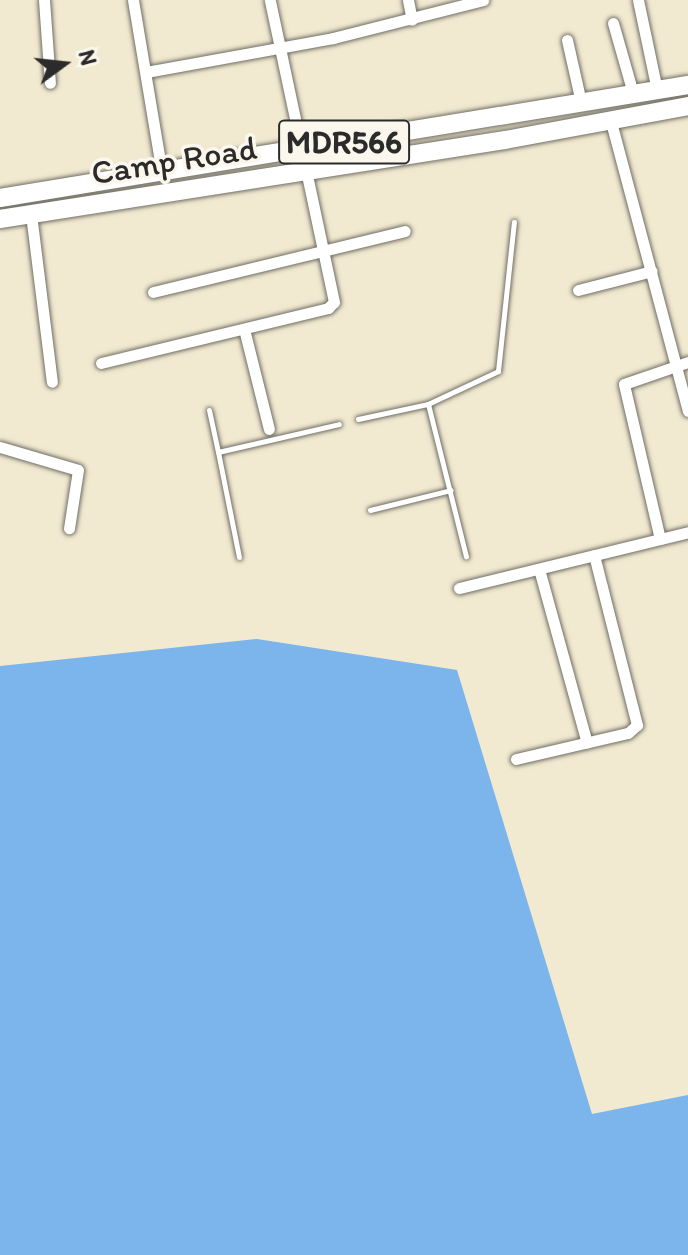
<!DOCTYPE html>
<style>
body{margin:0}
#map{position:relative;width:688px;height:1255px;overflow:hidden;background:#f1e9d0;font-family:Itim,sans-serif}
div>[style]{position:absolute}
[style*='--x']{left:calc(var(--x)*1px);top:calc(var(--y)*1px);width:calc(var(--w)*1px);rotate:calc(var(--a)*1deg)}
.water>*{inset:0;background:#7bb5ec}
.roads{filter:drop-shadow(0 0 2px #706e65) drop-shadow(0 0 2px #706e65)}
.lane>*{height:5px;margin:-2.5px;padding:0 2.5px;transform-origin:2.5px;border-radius:2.5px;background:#fff}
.street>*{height:11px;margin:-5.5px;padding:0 5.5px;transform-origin:5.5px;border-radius:5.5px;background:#fff}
.primary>*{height:18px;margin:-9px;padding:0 9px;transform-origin:9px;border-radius:9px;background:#fff}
span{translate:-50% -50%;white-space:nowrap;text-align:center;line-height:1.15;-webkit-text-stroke:7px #fbf7ec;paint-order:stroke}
.shield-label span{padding:2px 6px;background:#fbf7ec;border:2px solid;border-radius:6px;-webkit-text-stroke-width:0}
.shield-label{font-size:32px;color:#2b2b2b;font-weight:700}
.street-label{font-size:34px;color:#2b2b2b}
.north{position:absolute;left:24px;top:24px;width:80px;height:80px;-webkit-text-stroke:6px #fbf7ec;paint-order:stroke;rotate:75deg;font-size:22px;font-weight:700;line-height:32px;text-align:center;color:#2b2b2b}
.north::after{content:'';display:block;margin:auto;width:28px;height:36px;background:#2b2b2b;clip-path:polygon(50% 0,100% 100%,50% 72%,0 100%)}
</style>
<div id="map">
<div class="water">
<i style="clip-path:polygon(257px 639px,457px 670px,592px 1114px,688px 1095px,688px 1255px,0 1255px,0 666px)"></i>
</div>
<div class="roads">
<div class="lane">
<i style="--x:428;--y:404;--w:157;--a:76"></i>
<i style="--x:209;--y:410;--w:43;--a:77.9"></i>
<i style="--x:358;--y:419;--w:72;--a:-12.1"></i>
<i style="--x:428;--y:404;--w:77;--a:-25.2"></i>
<i style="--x:498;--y:371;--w:150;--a:-83.9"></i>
<i style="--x:370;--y:510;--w:83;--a:-13.9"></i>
<i style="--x:239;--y:557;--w:107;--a:-101.3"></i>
<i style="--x:218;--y:452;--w:124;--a:-13"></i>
</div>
<div class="street">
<i style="--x:44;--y:0;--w:83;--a:85.9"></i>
<i style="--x:133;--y:0;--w:176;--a:80.5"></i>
<i style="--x:408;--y:0;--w:20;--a:79"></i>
<i style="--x:638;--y:0;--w:92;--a:78.1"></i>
<i style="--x:613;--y:23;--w:73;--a:74.1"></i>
<i style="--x:567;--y:40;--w:64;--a:77.3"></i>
<i style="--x:146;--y:72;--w:190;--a:-10.3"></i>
<i style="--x:333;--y:38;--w:155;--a:-14.2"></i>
<i style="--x:611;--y:122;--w:299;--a:75.1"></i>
<i style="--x:31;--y:214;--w:169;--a:82.9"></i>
<i style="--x:578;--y:290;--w:76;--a:-14.4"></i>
<i style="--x:153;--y:292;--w:259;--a:-13.6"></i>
<i style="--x:244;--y:329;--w:103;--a:76"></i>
<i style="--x:101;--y:363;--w:234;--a:-13.6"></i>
<i style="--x:328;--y:308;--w:8;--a:-45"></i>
<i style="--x:334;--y:302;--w:309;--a:-102"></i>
<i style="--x:0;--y:447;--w:81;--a:16.4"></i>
<i style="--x:78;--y:470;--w:59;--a:98.8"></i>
<i style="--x:660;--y:539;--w:159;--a:-103.1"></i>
<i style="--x:624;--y:384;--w:68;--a:-19"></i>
<i style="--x:539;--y:569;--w:180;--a:74.6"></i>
<i style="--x:459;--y:588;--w:236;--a:-13.7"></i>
<i style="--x:516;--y:759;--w:115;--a:-13.1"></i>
<i style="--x:628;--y:733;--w:12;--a:-42"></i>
<i style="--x:637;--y:725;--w:175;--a:-104.2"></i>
</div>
<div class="primary">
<i style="--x:0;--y:198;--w:697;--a:-9.33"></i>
<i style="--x:0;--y:219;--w:511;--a:-8.89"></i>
<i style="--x:505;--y:140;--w:186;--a:-10.5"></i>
</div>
</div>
<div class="shield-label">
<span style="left:344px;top:142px">MDR566</span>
</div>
<div class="street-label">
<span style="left:174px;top:160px;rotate:-9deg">Camp Road</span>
</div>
<div class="north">N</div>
</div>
